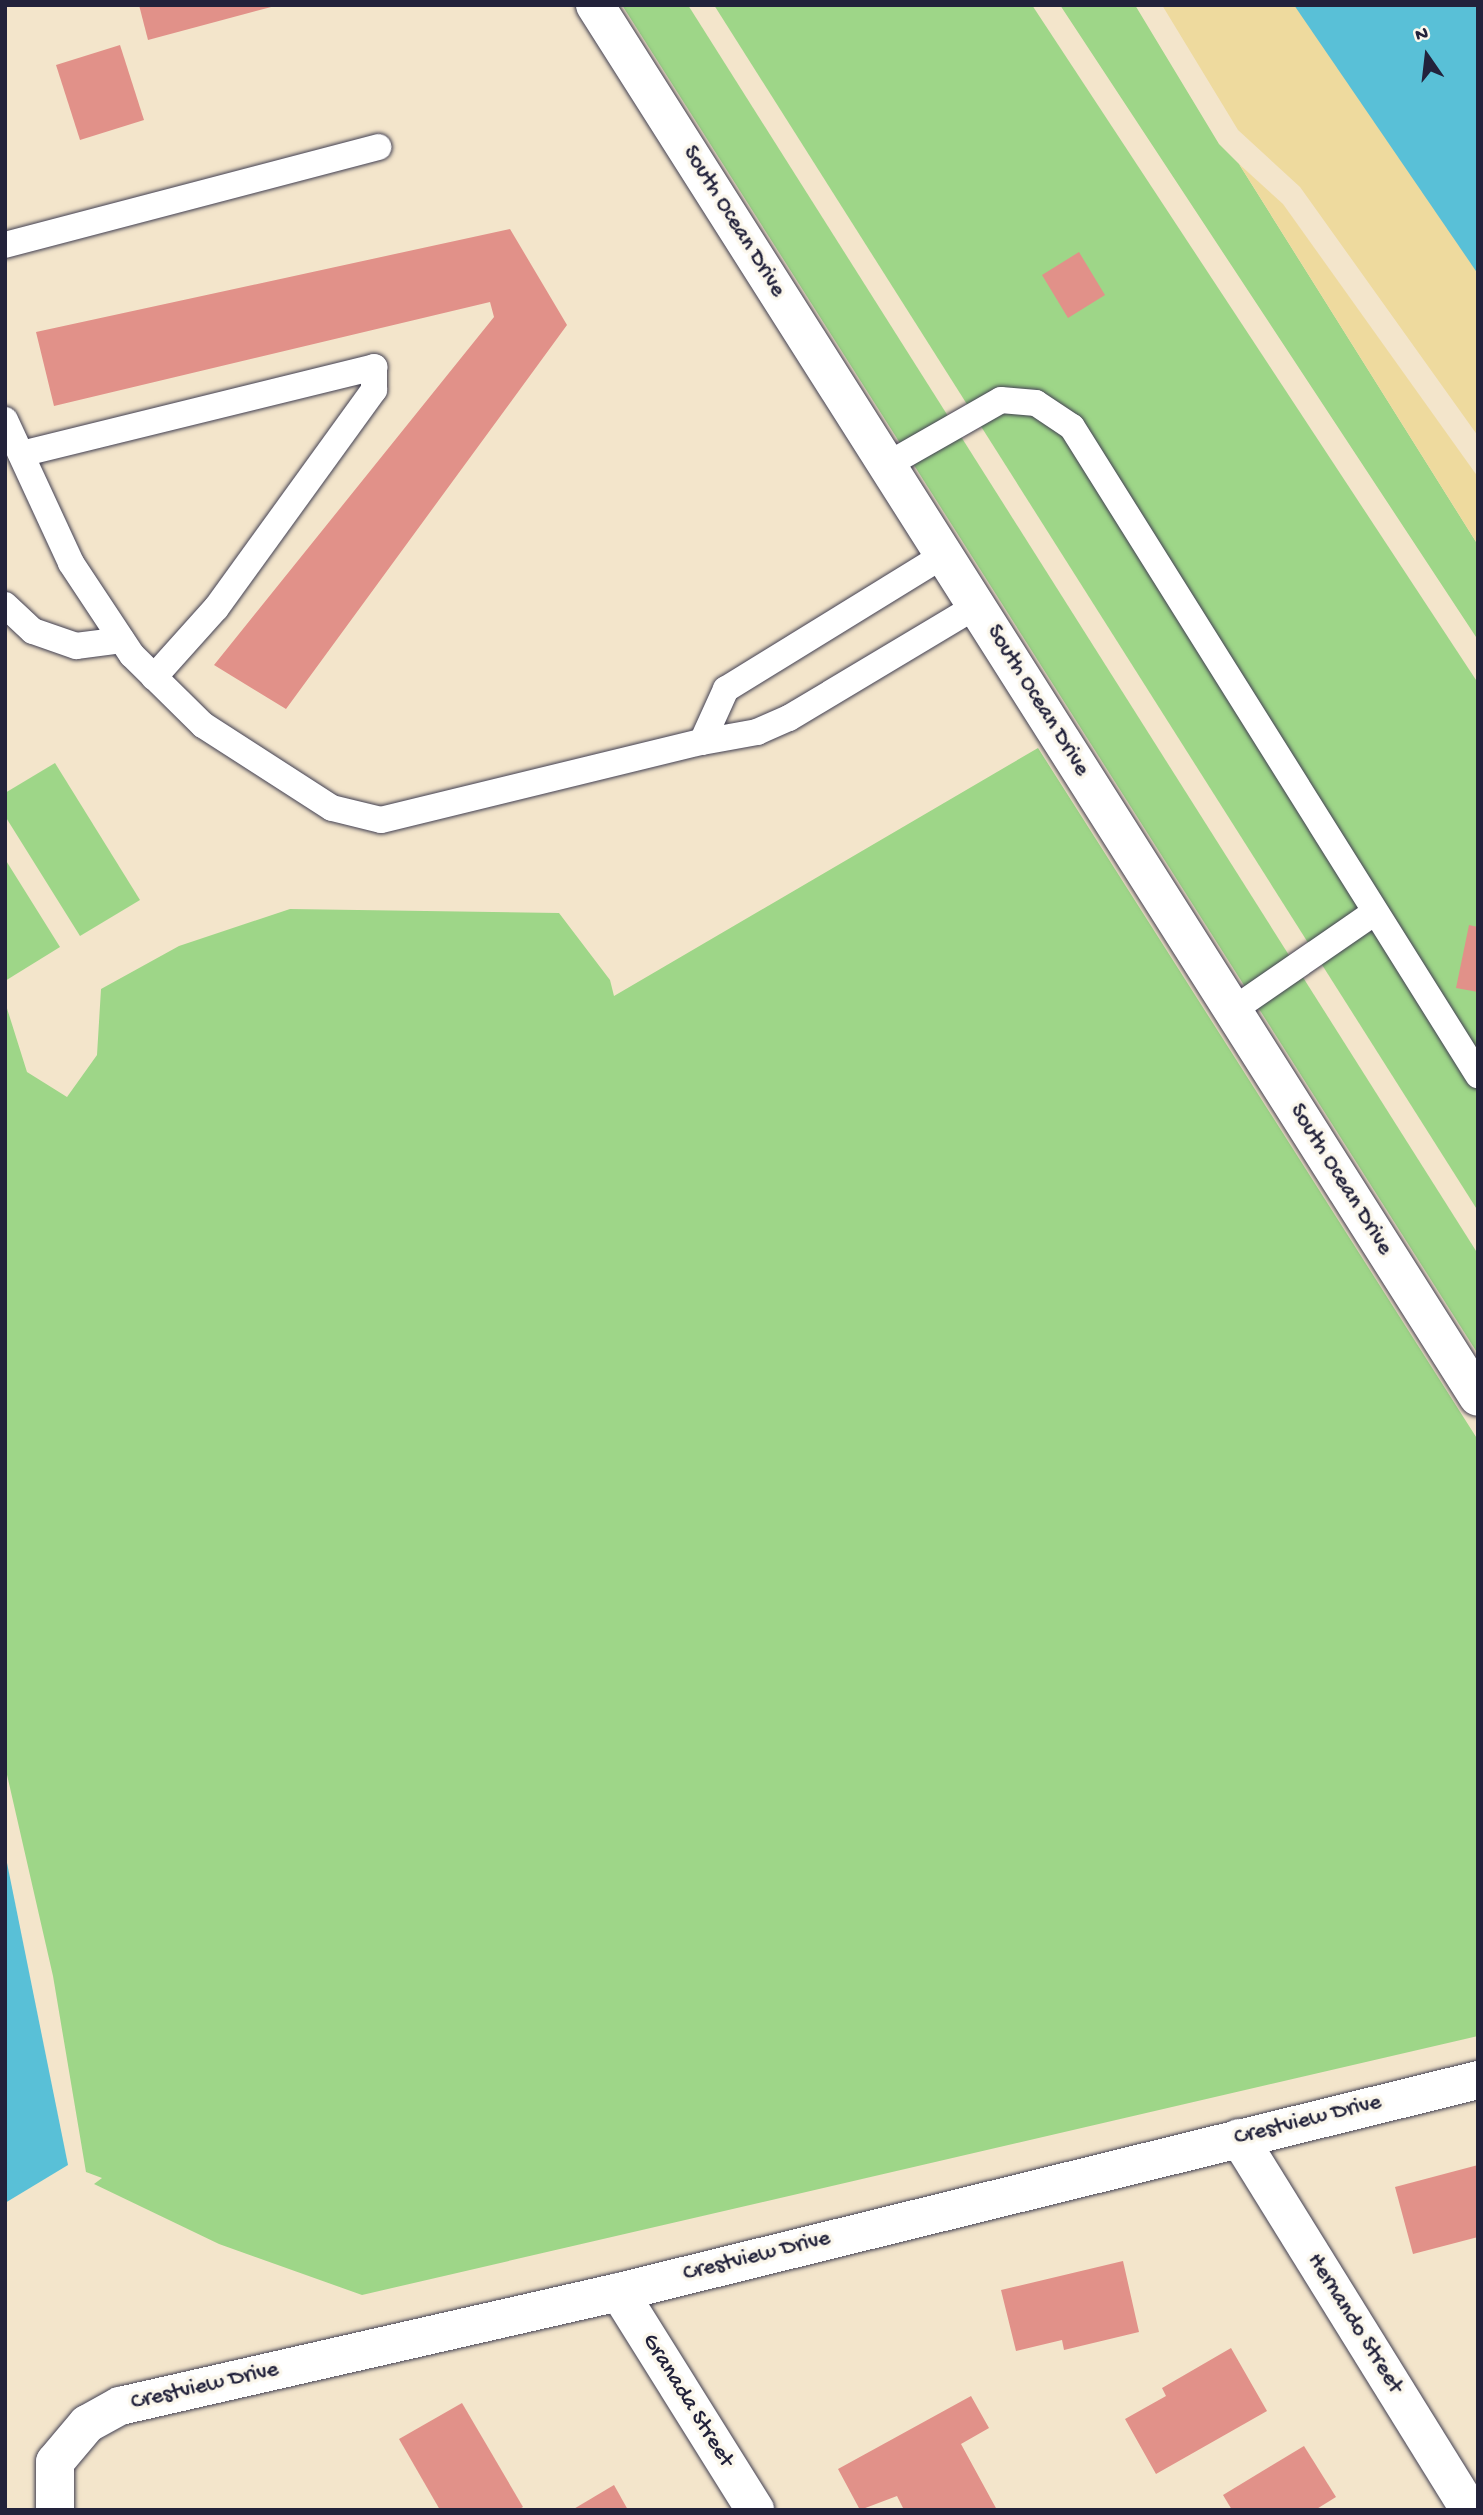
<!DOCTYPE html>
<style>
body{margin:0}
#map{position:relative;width:1483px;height:2515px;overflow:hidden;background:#f3e5cb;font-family:"Gochi Hand",sans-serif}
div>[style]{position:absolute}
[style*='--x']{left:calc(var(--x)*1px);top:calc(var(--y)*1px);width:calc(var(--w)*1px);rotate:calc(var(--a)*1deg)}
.green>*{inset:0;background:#9ed688}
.sand>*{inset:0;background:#eeda9e}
.water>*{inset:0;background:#59c0d7}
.building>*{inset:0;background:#e19189}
.roads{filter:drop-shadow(0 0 2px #413f51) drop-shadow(0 0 2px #413f51)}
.lane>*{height:26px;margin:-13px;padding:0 13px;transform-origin:13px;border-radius:13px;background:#fff}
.street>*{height:38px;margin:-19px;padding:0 19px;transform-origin:19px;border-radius:19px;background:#fff}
.primary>*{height:38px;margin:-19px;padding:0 19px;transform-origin:19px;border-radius:19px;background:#fff}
span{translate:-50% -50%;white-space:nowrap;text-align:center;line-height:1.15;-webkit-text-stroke:7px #fbf7ec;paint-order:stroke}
.street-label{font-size:23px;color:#22223b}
.frame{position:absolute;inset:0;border:7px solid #22223b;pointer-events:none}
.north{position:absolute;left:1392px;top:21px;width:70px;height:70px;-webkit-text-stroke:5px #fbf7ec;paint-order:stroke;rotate:346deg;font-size:19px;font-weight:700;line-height:28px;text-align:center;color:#22223b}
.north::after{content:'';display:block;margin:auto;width:24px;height:32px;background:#22223b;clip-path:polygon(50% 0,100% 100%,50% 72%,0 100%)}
</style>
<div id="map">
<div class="green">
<i style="clip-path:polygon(622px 5px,688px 5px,1478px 1254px,1478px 1354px)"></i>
<i style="clip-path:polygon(714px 5px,1032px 5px,1478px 683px,1478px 1211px)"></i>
<i style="clip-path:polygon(1060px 5px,1135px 5px,1219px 144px,1239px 164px,1478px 545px,1478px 640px)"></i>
<i style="clip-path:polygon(1038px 748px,1478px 1440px,1478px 2036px,362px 2295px,219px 2244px,94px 2184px,102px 2178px,86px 2172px,53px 1976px,5px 1766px,5px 1002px,27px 1072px,67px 1097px,97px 1055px,101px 989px,179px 946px,290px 909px,559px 913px,610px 980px,614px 996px)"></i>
<i style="clip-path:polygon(55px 763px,140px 900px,80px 936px,5px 816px,5px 793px)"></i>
<i style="clip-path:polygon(5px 859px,60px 947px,5px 981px)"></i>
</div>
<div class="sand">
<i style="clip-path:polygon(1162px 5px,1478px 5px,1478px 436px,1300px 187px,1238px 130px)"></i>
<i style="clip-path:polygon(1239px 164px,1283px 204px,1478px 477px,1478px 545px)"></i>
</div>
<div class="water">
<i style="clip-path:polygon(1294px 5px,1478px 5px,1478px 274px)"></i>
<i style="clip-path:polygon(5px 1853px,68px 2165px,5px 2203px)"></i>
</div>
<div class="building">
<i style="clip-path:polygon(139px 5px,275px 5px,275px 6px,148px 40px)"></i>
<i style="clip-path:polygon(120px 45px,144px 120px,80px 140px,56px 65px)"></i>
<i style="clip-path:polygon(510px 229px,567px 325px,286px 709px,214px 665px,494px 317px,490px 302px,54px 406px,36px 332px)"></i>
<i style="clip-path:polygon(1079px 252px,1105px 295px,1068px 318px,1042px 275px)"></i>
<i style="clip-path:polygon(1469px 925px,1478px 927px,1478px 992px,1456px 988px)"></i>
<i style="clip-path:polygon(1478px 2165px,1478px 2237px,1413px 2254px,1395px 2187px)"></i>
<i style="clip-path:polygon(1123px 2261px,1139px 2332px,1064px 2350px,1062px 2340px,1016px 2351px,1001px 2290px)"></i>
<i style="clip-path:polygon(1231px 2348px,1267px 2411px,1156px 2474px,1125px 2419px,1166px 2396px,1162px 2388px)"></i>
<i style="clip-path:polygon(971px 2396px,989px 2428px,961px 2444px,997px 2510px,904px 2510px,897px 2496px,860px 2510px,838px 2469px)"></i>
<i style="clip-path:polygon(462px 2403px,523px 2507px,518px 2510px,440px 2510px,399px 2439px)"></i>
<i style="clip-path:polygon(1304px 2446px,1336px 2497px,1315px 2510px,1232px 2510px,1223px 2495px)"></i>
<i style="clip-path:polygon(614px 2485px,628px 2510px,572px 2510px)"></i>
</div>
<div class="roads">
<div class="lane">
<i style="--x:5;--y:245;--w:386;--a:-14.7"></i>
<i style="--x:5;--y:420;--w:157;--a:65.2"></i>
<i style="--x:71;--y:563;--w:110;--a:56.5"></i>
<i style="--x:132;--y:655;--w:100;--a:44.6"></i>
<i style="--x:203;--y:725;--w:153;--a:32.8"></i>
<i style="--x:332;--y:808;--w:50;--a:13.8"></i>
<i style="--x:381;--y:820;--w:330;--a:-13.7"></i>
<i style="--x:21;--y:454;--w:364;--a:-13.8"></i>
<i style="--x:374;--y:367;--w:23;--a:90"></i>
<i style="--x:374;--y:390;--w:269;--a:125.9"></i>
<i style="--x:216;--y:608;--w:93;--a:131.9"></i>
<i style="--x:887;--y:465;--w:131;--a:-29.7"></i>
<i style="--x:1001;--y:400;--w:35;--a:5"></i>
<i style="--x:1036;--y:403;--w:43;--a:33.7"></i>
<i style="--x:1072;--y:427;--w:765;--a:57.93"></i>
<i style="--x:944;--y:555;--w:256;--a:148.4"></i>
<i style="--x:726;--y:689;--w:58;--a:114.4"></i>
<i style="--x:702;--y:742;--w:56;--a:-10.3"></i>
<i style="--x:757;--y:732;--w:35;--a:-24"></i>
<i style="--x:789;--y:718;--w:218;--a:-30.9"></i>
<i style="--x:5;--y:605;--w:38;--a:43"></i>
<i style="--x:33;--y:631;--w:46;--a:19.2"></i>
<i style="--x:76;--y:646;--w:46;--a:-7.4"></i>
<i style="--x:1233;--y:1010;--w:169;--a:-34.6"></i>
</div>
<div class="street">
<i style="--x:1239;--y:2138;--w:438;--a:58.2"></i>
<i style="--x:619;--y:2292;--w:257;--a:58"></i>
<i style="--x:55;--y:2510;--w:48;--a:-90"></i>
<i style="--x:55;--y:2462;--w:50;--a:-49.9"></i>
<i style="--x:87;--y:2424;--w:38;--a:-29"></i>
<i style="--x:120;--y:2406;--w:512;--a:-12.87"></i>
<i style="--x:619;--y:2292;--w:885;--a:-13.86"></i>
</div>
<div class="primary">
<i style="--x:595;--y:5;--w:1648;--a:57.61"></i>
</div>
</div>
<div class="street-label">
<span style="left:733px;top:222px;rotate:58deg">South Ocean Drive</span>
<span style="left:1037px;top:701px;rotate:58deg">South Ocean Drive</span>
<span style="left:1340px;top:1180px;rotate:58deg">South Ocean Drive</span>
<span style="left:1308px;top:2121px;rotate:-14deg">Crestview Drive</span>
<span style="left:757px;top:2257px;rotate:-14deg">Crestview Drive</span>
<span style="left:1354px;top:2324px;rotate:58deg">Hernando Street</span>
<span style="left:205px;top:2387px;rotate:-13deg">Crestview Drive</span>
<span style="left:687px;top:2401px;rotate:58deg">Granada Street</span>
</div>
<div class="frame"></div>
<div class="north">N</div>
</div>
